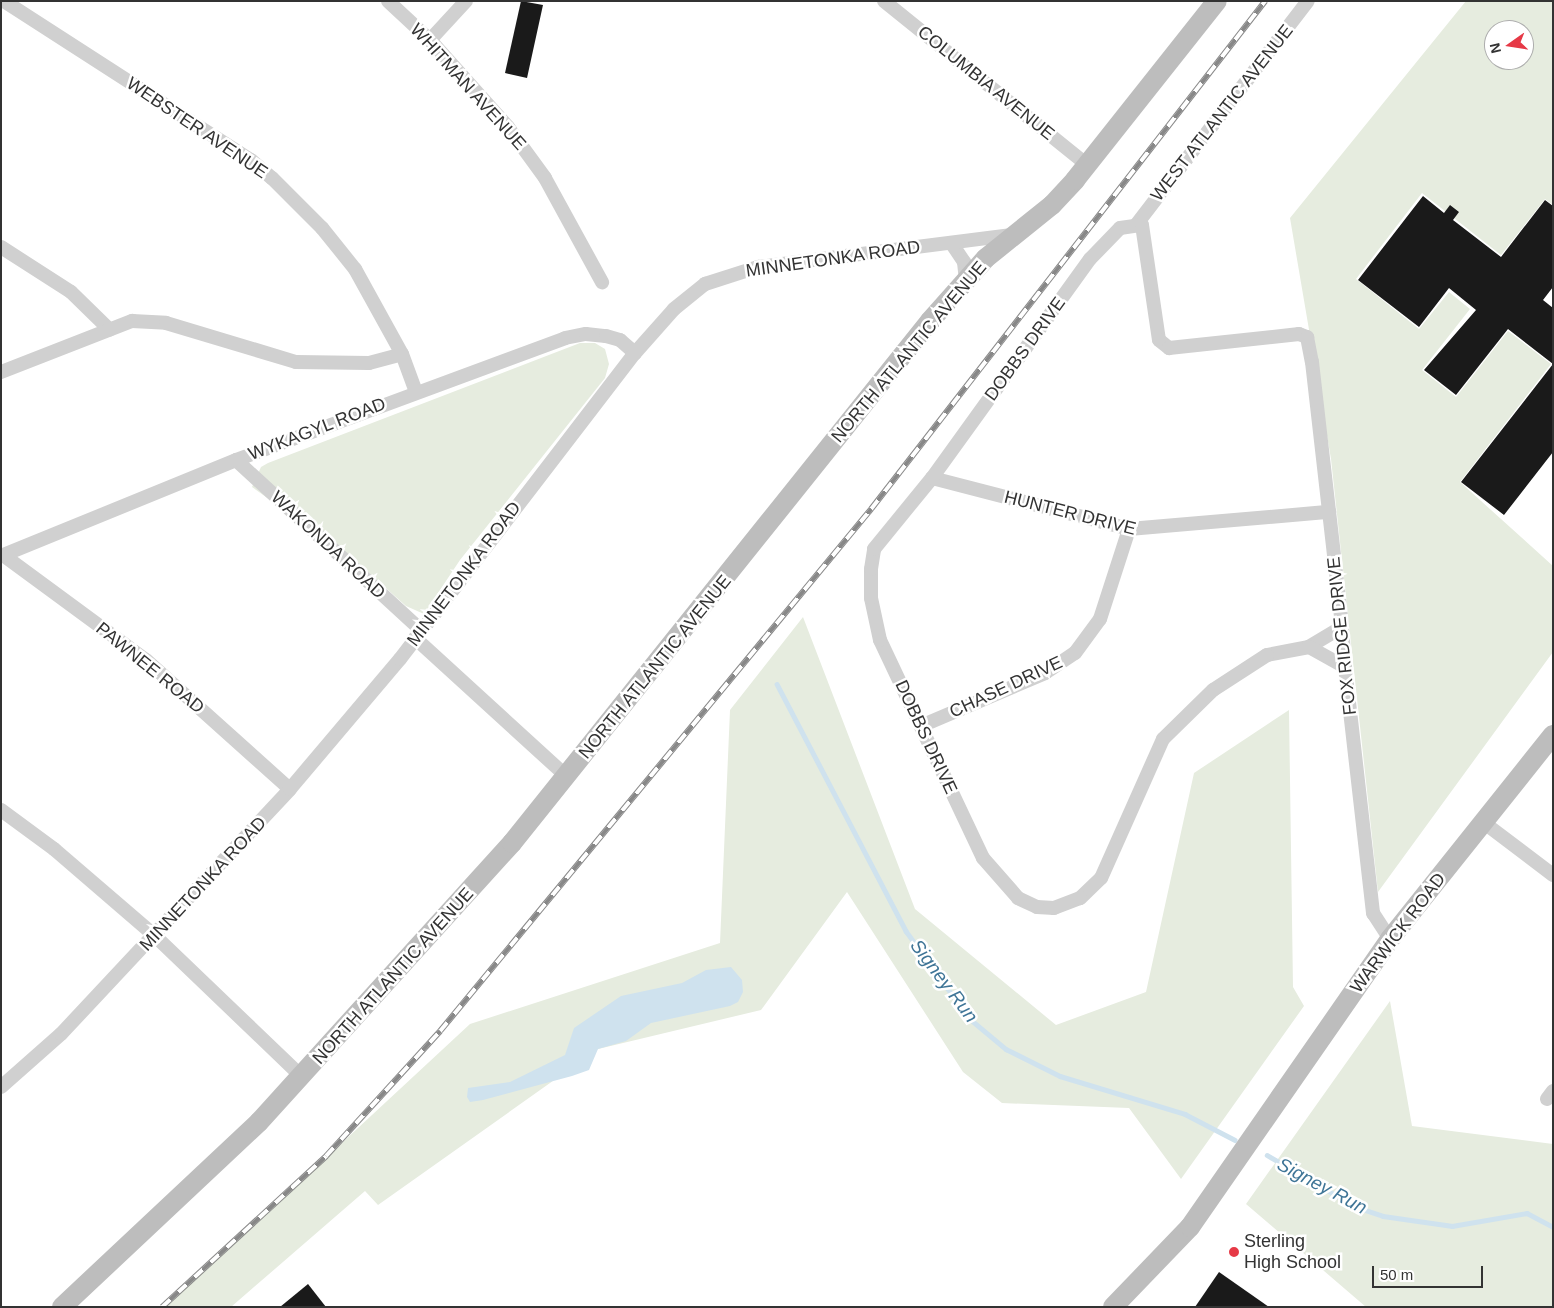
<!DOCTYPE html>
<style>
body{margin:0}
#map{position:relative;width:1554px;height:1308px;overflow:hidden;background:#fff;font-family:Arial,sans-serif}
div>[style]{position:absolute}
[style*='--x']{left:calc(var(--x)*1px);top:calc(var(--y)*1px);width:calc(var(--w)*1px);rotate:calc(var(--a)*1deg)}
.green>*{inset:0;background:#e6ecdf}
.water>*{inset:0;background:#cfe2ee}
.stream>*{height:4.5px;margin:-2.25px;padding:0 2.25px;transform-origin:2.25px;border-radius:2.25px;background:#cfe2ee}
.building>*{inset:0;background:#1a1a1a}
.street>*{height:14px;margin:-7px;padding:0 7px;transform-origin:7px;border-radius:7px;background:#d0d0d0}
.secondary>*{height:20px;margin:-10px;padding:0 10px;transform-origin:10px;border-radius:10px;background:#bdbdbd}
.rail>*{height:5.5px;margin-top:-2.75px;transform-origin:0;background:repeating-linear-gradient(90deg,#fff 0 11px,#888 0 22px);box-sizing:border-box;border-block:1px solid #888}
.dots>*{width:14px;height:14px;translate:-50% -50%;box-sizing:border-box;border:2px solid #fff;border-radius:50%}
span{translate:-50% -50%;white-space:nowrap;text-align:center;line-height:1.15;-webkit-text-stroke:5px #fff;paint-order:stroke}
.street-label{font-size:18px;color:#333}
.poi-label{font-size:18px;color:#333}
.left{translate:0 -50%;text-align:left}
.water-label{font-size:19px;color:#3f7597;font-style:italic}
.frame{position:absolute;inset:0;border:2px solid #333;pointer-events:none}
.north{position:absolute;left:1484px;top:20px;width:50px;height:50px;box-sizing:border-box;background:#fff;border:1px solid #adadad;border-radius:50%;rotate:257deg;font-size:14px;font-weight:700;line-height:20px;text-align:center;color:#333}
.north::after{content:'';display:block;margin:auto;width:18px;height:22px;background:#e63946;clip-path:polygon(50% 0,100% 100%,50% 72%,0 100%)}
.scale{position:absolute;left:1372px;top:1266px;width:111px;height:22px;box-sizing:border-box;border:2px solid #333;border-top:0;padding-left:6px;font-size:15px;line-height:18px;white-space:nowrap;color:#333;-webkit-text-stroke:4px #fff;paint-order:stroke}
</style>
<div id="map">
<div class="green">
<i style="clip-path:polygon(evenodd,1466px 1px,1553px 1px,1553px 205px,1545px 199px,1501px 255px,1422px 193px,1356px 279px,1419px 329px,1449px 292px,1470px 309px,1422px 370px,1456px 397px,1508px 331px,1551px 364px,1460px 482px,1553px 566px,1553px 652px,1378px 892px,1331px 459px,1290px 218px,1466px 1px,1494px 30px,1524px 30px,1524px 60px,1494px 60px,1494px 30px)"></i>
<i style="clip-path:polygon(580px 343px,595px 343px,605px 349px,609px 364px,605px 378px,460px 560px,424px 614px,406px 606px,294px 506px,280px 507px,252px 487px,261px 467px,268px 463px)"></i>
<i style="clip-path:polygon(803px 617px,915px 909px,1056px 1025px,1146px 992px,1194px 773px,1289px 710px,1293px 987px,1304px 1006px,1181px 1179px,1129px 1108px,1002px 1103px,963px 1072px,847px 892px,761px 1010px,598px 1049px,378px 1205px,365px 1191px,231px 1307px,165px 1307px,470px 1024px,720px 943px,730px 710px)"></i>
<i style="clip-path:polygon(1390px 1001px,1412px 1126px,1553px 1144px,1553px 1307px,1366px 1307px,1246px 1204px)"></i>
</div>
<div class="water">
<i style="clip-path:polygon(731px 967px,742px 980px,743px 992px,738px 1002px,730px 1006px,651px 1023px,626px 1041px,598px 1049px,589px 1070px,572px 1076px,483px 1100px,470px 1102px,467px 1097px,468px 1088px,510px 1082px,565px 1055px,574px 1028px,621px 996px,682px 983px,706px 970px)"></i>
</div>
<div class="stream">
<i style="--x:777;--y:684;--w:279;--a:62.4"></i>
<i style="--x:906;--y:931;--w:109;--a:54"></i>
<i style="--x:970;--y:1019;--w:47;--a:39.8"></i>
<i style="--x:1006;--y:1049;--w:60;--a:26.6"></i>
<i style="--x:1060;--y:1076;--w:131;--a:16.9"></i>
<i style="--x:1185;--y:1114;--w:56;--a:27.5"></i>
<i style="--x:1267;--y:1155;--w:103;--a:30.3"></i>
<i style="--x:1356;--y:1207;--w:28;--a:18"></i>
<i style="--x:1383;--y:1216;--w:70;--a:8.2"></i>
<i style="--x:1452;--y:1226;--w:76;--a:-9.8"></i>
<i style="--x:1527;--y:1213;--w:30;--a:28"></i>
</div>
<div class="building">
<i style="clip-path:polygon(521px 1px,543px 5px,527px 78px,505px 73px)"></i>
<i style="clip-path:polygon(1423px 196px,1444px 213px,1450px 205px,1459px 212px,1453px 220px,1501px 257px,1545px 200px,1553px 206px,1553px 287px,1543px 300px,1553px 308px,1553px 452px,1504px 515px,1461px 482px,1553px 364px,1508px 329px,1456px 395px,1424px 370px,1476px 310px,1449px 288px,1419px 327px,1358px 280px)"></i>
<i style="clip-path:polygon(1219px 1272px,1269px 1307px,1195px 1307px)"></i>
<i style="clip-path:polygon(308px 1284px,326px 1307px,280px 1307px)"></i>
</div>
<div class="street">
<i style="--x:4;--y:1;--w:294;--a:32.8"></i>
<i style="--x:251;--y:160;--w:28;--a:41"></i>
<i style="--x:272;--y:178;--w:71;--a:45"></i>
<i style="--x:322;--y:228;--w:53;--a:51.2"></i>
<i style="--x:355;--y:269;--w:97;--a:61.1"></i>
<i style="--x:402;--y:354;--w:40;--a:69.8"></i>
<i style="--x:388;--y:1;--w:57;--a:42.9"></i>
<i style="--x:430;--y:40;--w:117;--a:48.1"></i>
<i style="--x:508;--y:127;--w:63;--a:54"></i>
<i style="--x:545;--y:178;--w:119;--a:61.3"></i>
<i style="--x:884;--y:1;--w:261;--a:38.9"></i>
<i style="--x:430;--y:40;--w:53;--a:-47.3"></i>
<i style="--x:1136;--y:225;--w:282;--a:-52.5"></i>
<i style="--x:952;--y:244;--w:22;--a:56"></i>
<i style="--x:964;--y:262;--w:18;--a:84"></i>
<i style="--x:1;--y:247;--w:83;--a:32.7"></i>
<i style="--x:71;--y:292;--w:54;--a:44.3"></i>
<i style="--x:1;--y:372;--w:141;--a:-21.3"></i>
<i style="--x:132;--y:321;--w:34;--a:3"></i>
<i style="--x:166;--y:323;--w:136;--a:16.7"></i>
<i style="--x:296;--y:362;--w:73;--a:0.8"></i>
<i style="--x:369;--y:363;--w:34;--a:-15"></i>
<i style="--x:236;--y:460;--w:251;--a:42.6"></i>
<i style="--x:932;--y:478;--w:203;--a:14.5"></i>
<i style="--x:1129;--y:529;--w:201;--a:-4.9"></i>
<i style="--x:3;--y:555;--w:177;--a:36.3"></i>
<i style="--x:146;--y:660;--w:193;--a:41.9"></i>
<i style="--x:1;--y:556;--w:254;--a:-22.2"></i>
<i style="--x:236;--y:460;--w:351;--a:-20.3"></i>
<i style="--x:565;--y:338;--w:21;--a:-11"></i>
<i style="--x:586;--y:334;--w:20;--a:6"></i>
<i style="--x:606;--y:336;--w:15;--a:16"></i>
<i style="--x:620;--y:340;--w:20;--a:41"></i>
<i style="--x:1342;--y:627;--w:39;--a:149"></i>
<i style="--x:1309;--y:647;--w:43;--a:169.2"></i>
<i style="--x:1267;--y:655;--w:64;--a:147.1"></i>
<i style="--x:1213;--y:690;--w:70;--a:135.6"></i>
<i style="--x:1163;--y:739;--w:152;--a:114"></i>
<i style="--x:1101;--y:878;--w:29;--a:136"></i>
<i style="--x:1080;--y:898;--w:28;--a:159"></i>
<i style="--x:1054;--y:908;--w:17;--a:-177"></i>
<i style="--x:1037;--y:907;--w:21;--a:-155"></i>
<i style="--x:1018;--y:898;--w:53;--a:-131.2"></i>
<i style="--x:983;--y:858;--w:241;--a:-115.3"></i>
<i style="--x:880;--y:640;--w:43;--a:-102.1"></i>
<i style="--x:871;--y:598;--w:29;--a:-90"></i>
<i style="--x:871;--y:569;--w:20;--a:-81"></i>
<i style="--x:874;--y:549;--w:92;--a:-50.8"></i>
<i style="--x:932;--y:478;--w:270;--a:-54.2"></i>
<i style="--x:1090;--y:259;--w:43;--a:-45.9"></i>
<i style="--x:1120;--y:228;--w:22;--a:-8"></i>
<i style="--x:1142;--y:225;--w:116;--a:81.6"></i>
<i style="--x:1159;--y:340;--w:13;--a:39"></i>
<i style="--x:1169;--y:348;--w:131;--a:-6.1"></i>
<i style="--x:1299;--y:334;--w:9;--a:21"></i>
<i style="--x:1307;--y:337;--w:25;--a:79"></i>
<i style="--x:1312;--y:362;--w:267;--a:83.5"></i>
<i style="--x:1342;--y:627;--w:40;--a:85.7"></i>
<i style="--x:1345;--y:667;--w:248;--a:83.5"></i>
<i style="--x:1373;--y:913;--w:31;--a:57"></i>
<i style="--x:415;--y:638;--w:206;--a:42.4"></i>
<i style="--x:1309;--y:647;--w:41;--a:29.1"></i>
<i style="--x:921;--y:726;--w:135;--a:-23.1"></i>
<i style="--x:1045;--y:673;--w:36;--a:-34"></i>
<i style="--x:1075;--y:653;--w:42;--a:-53.7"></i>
<i style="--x:1100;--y:619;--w:95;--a:-72.1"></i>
<i style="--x:1;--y:810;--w:66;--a:36.3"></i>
<i style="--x:54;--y:849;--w:132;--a:40.7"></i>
<i style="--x:154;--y:935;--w:205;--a:43.8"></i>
<i style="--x:1483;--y:822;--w:88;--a:37.1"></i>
<i style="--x:1;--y:1087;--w:80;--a:-41.5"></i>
<i style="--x:61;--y:1034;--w:335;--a:-46.9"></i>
<i style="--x:290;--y:789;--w:170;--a:-49.8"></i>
<i style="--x:400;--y:659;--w:386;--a:-52.5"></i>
<i style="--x:635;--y:353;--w:59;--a:-48.4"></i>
<i style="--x:674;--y:309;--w:40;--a:-39"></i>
<i style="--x:705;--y:284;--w:56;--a:-17.8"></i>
<i style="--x:758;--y:267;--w:256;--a:-7.2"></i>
<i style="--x:1547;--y:1099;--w:10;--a:-53"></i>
</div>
<div class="secondary">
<i style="--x:62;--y:1307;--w:270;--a:-43.2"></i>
<i style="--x:259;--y:1122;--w:377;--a:-47.8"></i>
<i style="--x:512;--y:843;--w:669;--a:-51.31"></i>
<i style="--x:930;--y:321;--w:84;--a:-48.4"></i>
<i style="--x:986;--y:258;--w:85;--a:-38.8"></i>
<i style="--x:1052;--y:205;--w:34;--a:-47"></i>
<i style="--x:1075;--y:180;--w:228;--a:-51.6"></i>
<i style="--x:1113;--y:1307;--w:111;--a:-46.1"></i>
<i style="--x:1190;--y:1227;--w:351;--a:-55.2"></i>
<i style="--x:1390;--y:939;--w:261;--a:-51.4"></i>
</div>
<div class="rail">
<i style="--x:162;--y:1307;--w:223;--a:-42.6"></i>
<i style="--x:326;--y:1156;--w:169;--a:-47.6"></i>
<i style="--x:440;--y:1031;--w:677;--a:-50.45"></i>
<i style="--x:871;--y:509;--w:643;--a:-52.2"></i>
</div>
<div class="dots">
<i style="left:1234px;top:1252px;background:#e63946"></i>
</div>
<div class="street-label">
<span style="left:986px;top:83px;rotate:39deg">COLUMBIA AVENUE</span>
<span style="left:468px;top:87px;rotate:48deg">WHITMAN AVENUE</span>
<span style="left:1222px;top:113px;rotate:-52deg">WEST ATLANTIC AVENUE</span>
<span style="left:197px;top:128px;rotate:34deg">WEBSTER AVENUE</span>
<span style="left:833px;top:259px;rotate:-8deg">MINNETONKA ROAD</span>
<span style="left:1025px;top:349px;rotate:-54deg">DOBBS DRIVE</span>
<span style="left:909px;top:352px;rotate:-50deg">NORTH ATLANTIC AVENUE</span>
<span style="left:317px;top:429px;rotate:-21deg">WYKAGYL ROAD</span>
<span style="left:1070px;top:513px;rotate:14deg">HUNTER DRIVE</span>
<span style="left:328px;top:545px;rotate:43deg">WAKONDA ROAD</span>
<span style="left:464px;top:574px;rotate:-53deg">MINNETONKA ROAD</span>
<span style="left:1342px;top:636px;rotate:-96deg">FOX RIDGE DRIVE</span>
<span style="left:655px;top:667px;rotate:-51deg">NORTH ATLANTIC AVENUE</span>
<span style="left:150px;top:668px;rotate:39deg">PAWNEE ROAD</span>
<span style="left:1006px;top:687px;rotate:-25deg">CHASE DRIVE</span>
<span style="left:926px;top:737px;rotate:65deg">DOBBS DRIVE</span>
<span style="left:203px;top:884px;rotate:-47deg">MINNETONKA ROAD</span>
<span style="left:1398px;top:933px;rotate:-53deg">WARWICK ROAD</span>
<span style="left:393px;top:976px;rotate:-48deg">NORTH ATLANTIC AVENUE</span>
</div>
<div class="poi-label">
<span class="left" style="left:1244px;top:1252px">Sterling<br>High School</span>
</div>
<div class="water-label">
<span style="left:944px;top:981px;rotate:53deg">Signey Run</span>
<span style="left:1322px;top:1186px;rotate:28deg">Signey Run</span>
</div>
<div class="frame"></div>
<div class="north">N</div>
<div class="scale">50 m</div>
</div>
